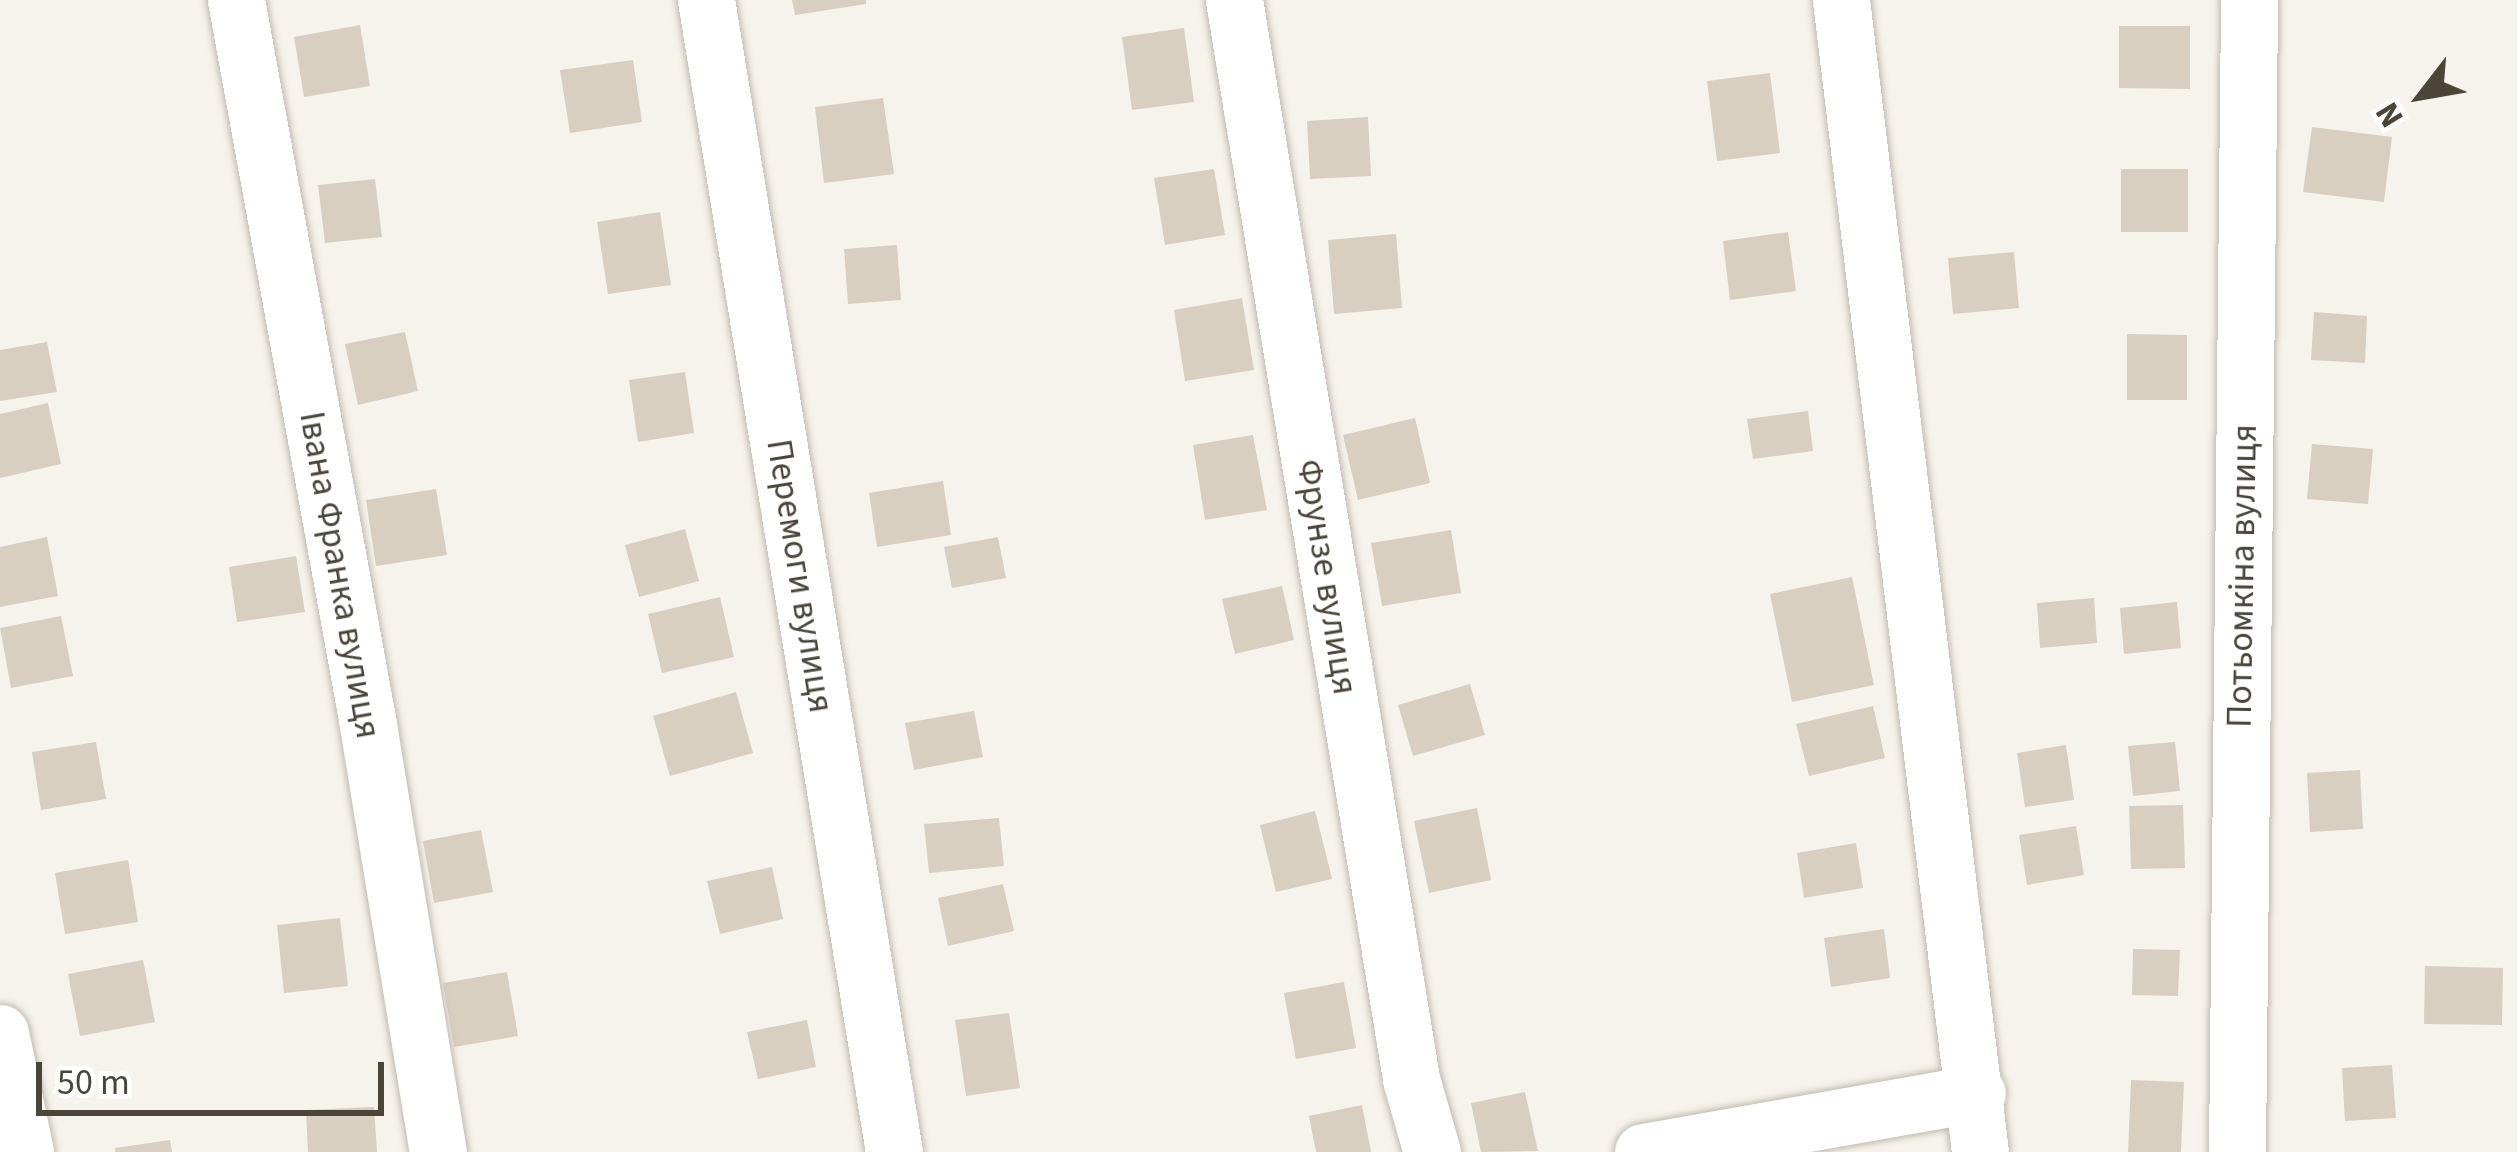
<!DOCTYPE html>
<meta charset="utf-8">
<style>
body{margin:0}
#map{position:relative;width:2517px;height:1152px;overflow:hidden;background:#f6f3ec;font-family:"Source Sans 3",sans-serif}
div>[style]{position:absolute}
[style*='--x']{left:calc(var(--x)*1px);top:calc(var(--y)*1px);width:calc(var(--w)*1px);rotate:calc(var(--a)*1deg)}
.building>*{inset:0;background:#d8cfc1}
.roads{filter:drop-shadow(0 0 3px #c2bbae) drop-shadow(0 0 3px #c2bbae)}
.street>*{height:57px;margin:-28.5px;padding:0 28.5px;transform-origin:28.5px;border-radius:28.5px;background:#fff}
span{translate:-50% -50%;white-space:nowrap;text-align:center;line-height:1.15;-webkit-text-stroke:12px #fff;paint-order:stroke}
.street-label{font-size:36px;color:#4b4439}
.north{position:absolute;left:2361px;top:36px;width:120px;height:120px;-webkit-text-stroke:9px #fff;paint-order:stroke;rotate:239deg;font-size:33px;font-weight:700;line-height:48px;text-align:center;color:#4b4439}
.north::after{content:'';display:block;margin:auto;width:42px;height:54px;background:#4b4439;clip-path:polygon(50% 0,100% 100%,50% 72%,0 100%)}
.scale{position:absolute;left:36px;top:1062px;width:348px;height:54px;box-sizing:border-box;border:6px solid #4b4439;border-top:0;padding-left:15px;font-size:36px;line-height:42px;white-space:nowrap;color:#4b4439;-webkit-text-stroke:9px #fff;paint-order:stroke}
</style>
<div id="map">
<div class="building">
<i style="clip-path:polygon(792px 0,866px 0,866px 4px,795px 15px)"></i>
<i style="clip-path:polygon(360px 25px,370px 86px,304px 97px,294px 37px)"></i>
<i style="clip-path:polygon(2119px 26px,2190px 26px,2190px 89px,2119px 88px)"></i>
<i style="clip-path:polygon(1184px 28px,1194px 102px,1132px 110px,1122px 37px)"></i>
<i style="clip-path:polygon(633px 60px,642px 122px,570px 133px,560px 70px)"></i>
<i style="clip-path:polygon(1770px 73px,1780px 153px,1717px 161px,1707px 81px)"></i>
<i style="clip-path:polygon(883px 98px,894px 174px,824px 183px,815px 107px)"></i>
<i style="clip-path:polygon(1368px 117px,1371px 176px,1310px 179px,1307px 121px)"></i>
<i style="clip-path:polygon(2312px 127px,2392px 137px,2384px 202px,2303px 192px)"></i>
<i style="clip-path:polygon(1214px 169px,1225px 235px,1165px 245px,1154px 178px)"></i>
<i style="clip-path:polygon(2121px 169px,2188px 169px,2188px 232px,2121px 232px)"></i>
<i style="clip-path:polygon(375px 179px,382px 237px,325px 243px,318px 185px)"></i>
<i style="clip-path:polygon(660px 212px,671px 285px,608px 294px,597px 222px)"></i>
<i style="clip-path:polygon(1788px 232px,1796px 291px,1730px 300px,1723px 241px)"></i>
<i style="clip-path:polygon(1396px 234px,1402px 308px,1334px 314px,1328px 240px)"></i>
<i style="clip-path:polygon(897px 245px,901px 300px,848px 304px,844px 249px)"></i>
<i style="clip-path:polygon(2014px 252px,2019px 308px,1953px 314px,1948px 258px)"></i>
<i style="clip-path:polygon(1242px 298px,1254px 370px,1185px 381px,1174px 310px)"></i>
<i style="clip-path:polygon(2314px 312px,2367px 316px,2365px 363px,2311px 360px)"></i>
<i style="clip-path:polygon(405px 332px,418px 391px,358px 405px,345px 344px)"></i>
<i style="clip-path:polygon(2127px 334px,2187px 335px,2187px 400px,2127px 400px)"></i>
<i style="clip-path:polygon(47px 342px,57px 392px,0 401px,0 350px)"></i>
<i style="clip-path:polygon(685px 372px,694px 433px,638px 442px,629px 380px)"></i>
<i style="clip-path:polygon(48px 403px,61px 464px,0 478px,0 414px)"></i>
<i style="clip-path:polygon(1808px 411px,1813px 451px,1753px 459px,1747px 419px)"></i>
<i style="clip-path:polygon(1415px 418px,1430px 483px,1358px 500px,1343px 435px)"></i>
<i style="clip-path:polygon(1253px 435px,1267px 510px,1205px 520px,1193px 445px)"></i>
<i style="clip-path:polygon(2312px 444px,2373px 449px,2368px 504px,2307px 499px)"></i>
<i style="clip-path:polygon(943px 481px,951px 535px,877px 547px,869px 493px)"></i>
<i style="clip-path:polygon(436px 489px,447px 555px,376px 566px,366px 500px)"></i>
<i style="clip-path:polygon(685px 529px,699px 581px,639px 597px,625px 545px)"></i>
<i style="clip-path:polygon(1451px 530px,1461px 593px,1382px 606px,1371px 543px)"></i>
<i style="clip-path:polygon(47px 537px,58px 596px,0 607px,0 547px)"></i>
<i style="clip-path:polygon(998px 537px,1006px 578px,952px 588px,944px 547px)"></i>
<i style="clip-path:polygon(296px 556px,305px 612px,237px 622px,229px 567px)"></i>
<i style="clip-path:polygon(1852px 577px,1874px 685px,1792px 702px,1770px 594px)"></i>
<i style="clip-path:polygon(1282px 586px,1294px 640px,1235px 654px,1222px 599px)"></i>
<i style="clip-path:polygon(720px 597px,734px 657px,662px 673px,648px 614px)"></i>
<i style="clip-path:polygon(2094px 598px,2097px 643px,2040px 648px,2037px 603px)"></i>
<i style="clip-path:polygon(2177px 602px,2181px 648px,2124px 654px,2120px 608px)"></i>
<i style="clip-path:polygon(61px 616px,73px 676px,11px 688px,0 628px)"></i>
<i style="clip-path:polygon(1470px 684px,1485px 735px,1413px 756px,1398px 705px)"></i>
<i style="clip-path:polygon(736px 692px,753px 753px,670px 776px,653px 716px)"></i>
<i style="clip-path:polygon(1873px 706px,1885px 758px,1809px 776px,1796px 724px)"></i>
<i style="clip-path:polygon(974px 711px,983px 757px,914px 770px,905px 723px)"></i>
<i style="clip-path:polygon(96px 742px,106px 799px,41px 810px,32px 752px)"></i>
<i style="clip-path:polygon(2175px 742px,2180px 791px,2133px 796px,2128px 746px)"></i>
<i style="clip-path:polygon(2066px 745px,2074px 800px,2025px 807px,2017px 753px)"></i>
<i style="clip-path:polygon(2360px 770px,2363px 829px,2310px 832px,2307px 773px)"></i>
<i style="clip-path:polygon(2183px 805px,2185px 868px,2131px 869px,2129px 806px)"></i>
<i style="clip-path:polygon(1477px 808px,1491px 880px,1429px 893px,1414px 821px)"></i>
<i style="clip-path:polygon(1315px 811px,1332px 879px,1276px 892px,1260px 825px)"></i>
<i style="clip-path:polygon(999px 818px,1004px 866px,929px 873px,924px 824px)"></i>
<i style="clip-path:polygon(2076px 826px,2084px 875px,2027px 885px,2019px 835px)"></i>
<i style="clip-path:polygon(481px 830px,493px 892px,434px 903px,423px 841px)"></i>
<i style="clip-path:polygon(1856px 843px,1863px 888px,1804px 898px,1797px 853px)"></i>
<i style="clip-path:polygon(128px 860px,138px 922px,65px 934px,55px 873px)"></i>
<i style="clip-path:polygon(772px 867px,783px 919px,720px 934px,707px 881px)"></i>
<i style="clip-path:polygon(1003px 884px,1014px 931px,948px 946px,938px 898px)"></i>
<i style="clip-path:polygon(340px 918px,348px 986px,284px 993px,277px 925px)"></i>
<i style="clip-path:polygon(1884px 929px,1890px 978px,1831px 987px,1824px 938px)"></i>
<i style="clip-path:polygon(2133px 949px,2180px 950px,2178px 996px,2132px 995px)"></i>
<i style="clip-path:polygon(143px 960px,155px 1022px,80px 1036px,68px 974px)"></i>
<i style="clip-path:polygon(2425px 966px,2503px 968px,2502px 1025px,2424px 1024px)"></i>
<i style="clip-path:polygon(507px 972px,518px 1036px,454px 1047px,443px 983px)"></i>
<i style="clip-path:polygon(1344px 982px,1356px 1048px,1296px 1059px,1284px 993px)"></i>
<i style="clip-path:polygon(1009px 1013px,1020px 1088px,966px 1096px,955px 1020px)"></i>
<i style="clip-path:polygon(807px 1020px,816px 1067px,758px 1079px,747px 1032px)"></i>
<i style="clip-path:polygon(2392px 1065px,2396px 1118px,2345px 1121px,2342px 1068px)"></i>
<i style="clip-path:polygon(2131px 1080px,2184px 1082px,2181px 1152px,2128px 1152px)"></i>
<i style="clip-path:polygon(1525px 1092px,1538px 1151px,1481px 1152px,1471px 1103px)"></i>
<i style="clip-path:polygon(1362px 1105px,1371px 1152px,1316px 1152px,1309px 1116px)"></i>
<i style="clip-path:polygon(374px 1107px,377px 1152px,308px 1152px,306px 1110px)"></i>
<i style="clip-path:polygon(170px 1140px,172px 1152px,115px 1152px,115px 1148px)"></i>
</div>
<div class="roads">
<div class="street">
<i style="--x:236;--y:0;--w:731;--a:79.67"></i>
<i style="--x:367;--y:719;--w:439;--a:80.7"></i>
<i style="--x:706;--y:0;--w:1167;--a:80.73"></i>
<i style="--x:1234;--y:0;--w:1093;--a:80.68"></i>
<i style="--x:1411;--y:1079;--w:76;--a:74"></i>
<i style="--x:1841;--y:0;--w:1160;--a:83.12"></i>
<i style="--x:0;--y:1033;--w:122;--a:78.1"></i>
<i style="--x:1643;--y:1152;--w:339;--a:-10"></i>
<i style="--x:2237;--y:1152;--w:1152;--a:-89.4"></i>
</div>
</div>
<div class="street-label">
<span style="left:340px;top:575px;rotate:80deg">Івана Франка вулиця</span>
<span style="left:800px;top:576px;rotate:81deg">Перемоги вулиця</span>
<span style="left:2242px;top:576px;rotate:-89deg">Потьомкіна вулиця</span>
<span style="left:1327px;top:577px;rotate:81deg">Фрунзе вулиця</span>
</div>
<div class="north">N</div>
<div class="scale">50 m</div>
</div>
